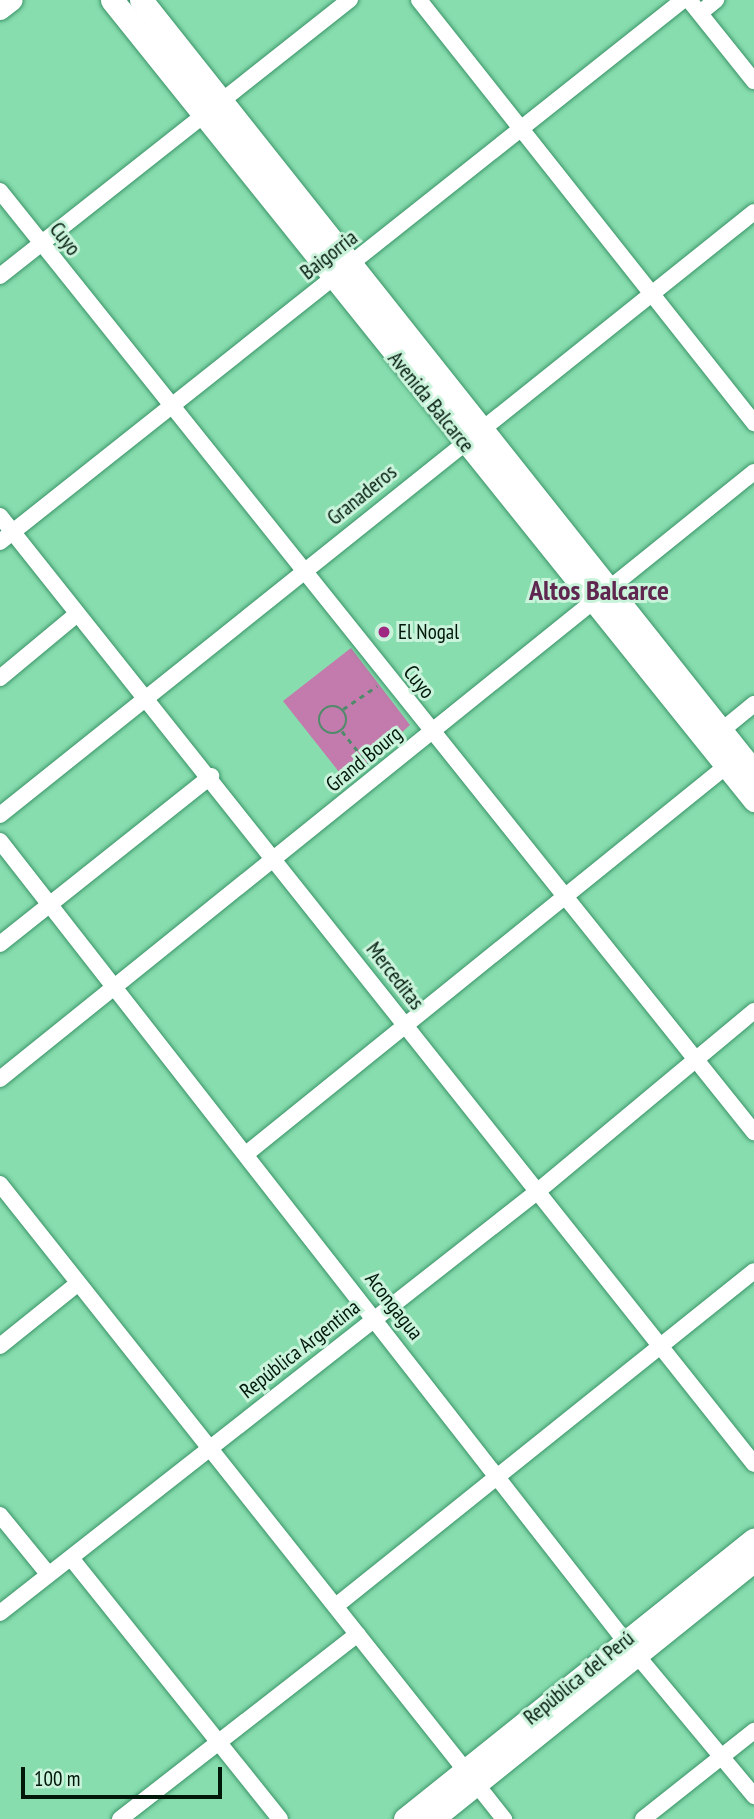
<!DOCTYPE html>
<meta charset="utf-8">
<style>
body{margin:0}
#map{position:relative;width:754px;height:1819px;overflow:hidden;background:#87ddae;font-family:"PT Sans Narrow",sans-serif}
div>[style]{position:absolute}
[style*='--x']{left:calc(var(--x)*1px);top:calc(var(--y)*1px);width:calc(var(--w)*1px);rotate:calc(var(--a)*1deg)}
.green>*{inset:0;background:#c37aac}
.path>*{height:2.5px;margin-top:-1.25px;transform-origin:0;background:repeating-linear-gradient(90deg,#4f8b6a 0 5px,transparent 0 10px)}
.path>.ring{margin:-1.25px;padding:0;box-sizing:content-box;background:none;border:2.5px solid #4f8b6a;border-radius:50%}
.roads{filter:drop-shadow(0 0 2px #3b9368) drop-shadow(0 0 2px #3b9368)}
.minor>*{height:16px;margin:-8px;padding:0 8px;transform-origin:8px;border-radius:8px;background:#fff}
.tertiary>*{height:19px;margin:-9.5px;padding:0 9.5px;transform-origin:9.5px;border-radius:9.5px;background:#fff}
.secondary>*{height:23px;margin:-11.5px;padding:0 11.5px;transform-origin:11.5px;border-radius:11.5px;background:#fff}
.dots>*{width:19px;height:19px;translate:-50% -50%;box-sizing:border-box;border:4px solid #caf3db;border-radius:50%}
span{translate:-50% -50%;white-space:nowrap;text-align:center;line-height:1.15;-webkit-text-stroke:6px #caf3db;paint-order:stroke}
.street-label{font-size:21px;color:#00170a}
.poi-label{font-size:21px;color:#00170a}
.left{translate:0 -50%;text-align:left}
.district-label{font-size:28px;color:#5f2650;font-weight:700}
.scale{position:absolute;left:21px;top:1767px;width:201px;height:32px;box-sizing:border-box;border:4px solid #00170a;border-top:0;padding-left:9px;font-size:21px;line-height:24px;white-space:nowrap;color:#00170a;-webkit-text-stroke:5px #caf3db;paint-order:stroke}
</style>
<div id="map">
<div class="green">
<i style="clip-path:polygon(351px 648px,410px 725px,347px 782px,283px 701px)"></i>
</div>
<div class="path">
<i class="ring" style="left:319px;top:706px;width:25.5px;height:25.5px"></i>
<i style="--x:343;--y:709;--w:41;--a:-34.1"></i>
<i style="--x:342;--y:731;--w:42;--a:51.8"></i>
</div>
<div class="roads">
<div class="minor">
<i style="--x:419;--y:0;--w:540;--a:51.62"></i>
<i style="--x:689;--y:0;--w:104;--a:51.3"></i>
<i style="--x:700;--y:13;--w:21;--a:-39"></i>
<i style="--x:0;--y:191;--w:1206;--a:51.3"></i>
<i style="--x:0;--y:276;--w:446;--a:-38.3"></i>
<i style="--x:0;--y:516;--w:1211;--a:51.5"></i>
<i style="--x:0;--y:542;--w:872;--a:-38.43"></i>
<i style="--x:0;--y:678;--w:99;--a:-39.7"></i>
<i style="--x:721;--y:731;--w:43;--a:-39.3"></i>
<i style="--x:0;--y:815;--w:965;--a:-38.65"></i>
<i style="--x:0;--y:841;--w:1015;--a:52"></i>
<i style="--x:625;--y:1641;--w:202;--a:50.2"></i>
<i style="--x:0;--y:944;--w:270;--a:-38.5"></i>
<i style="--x:0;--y:1079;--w:968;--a:-38.84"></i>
<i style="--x:246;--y:1154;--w:627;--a:-38.92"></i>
<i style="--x:0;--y:1184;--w:811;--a:51.56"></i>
<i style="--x:0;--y:1346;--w:97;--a:-38.8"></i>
<i style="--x:0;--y:1515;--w:77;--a:50.8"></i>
<i style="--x:71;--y:1558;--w:334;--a:51.3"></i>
<i style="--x:337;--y:1605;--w:534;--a:-38.69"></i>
<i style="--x:0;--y:1613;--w:684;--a:-38.11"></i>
<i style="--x:538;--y:1191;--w:281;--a:-39.8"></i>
<i style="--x:120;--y:1819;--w:301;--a:-37.9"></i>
<i style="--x:643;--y:1819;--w:142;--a:-38.4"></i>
</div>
<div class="tertiary">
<i style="--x:0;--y:10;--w:16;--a:-38"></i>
</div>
<div class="secondary">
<i style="--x:112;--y:0;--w:1026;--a:51.25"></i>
<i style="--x:141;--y:0;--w:986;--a:51.55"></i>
<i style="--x:405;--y:1819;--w:447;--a:-38.7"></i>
<i style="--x:432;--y:1819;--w:413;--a:-38.8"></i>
</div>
</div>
<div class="dots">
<i style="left:384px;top:632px;background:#9e2882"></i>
</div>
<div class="street-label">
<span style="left:65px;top:239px;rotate:52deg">Cuyo</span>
<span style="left:329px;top:255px;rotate:-38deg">Baigorria</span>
<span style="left:431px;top:402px;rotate:51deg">Avenida Balcarce</span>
<span style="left:362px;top:495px;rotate:-39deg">Granaderos</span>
<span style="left:419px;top:682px;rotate:51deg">Cuyo</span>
<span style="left:364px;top:759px;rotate:-39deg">Grand Bourg</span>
<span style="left:395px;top:976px;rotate:52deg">Merceditas</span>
<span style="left:394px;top:1306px;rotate:52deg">Acongagua</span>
<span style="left:300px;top:1349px;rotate:-38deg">República Argentina</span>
<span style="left:579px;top:1678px;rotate:-39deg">República del Perú</span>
</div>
<div class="poi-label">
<span class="left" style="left:398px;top:632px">El Nogal</span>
</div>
<div class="district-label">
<span style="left:599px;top:590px">Altos Balcarce</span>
</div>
<div class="scale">100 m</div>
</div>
